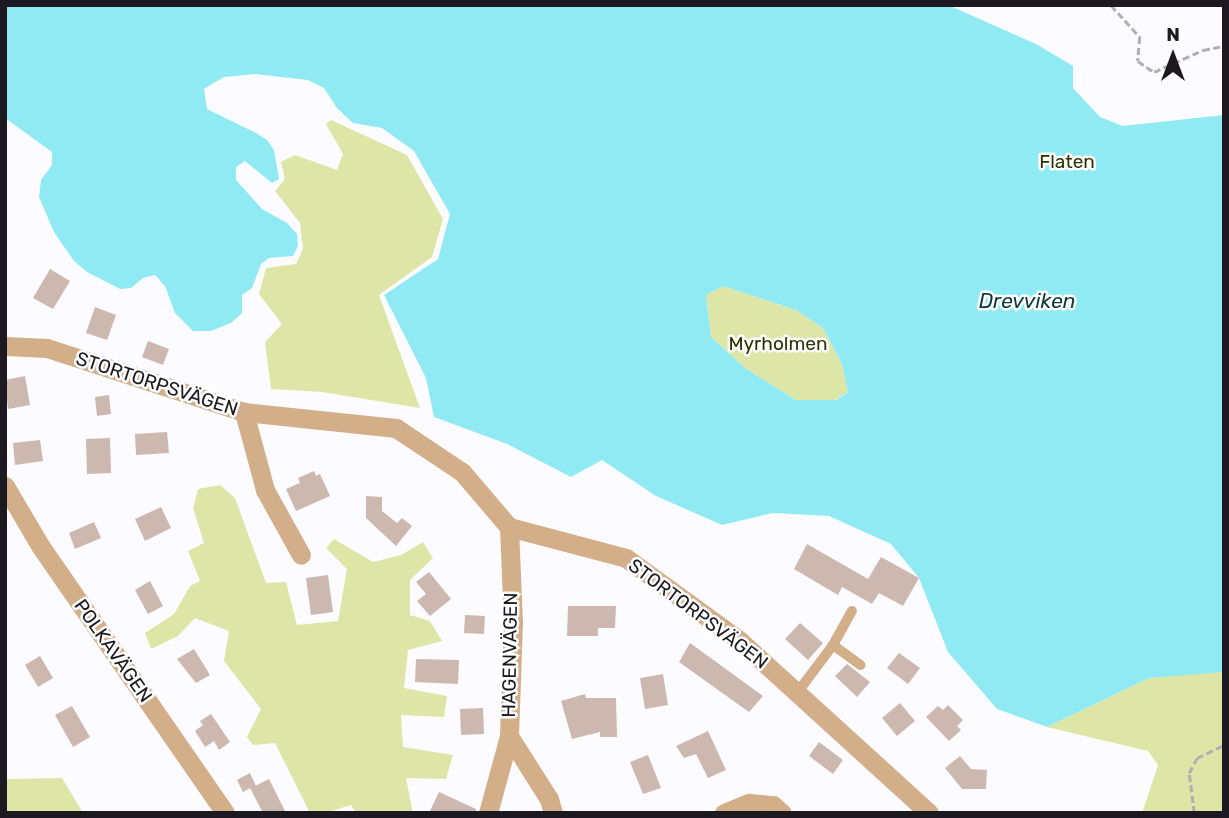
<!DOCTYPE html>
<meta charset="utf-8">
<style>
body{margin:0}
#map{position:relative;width:1229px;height:818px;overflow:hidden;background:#fcfbff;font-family:Rubik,sans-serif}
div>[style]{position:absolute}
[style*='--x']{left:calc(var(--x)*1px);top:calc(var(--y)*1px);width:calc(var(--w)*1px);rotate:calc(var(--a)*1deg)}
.green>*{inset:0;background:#dee6a7}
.water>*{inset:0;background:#90eaf3}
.building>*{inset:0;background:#ccb8ae}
.path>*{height:2.5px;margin-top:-1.25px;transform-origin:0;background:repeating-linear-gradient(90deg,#b1afb4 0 7px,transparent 0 10.5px)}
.lane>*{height:10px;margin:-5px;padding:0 5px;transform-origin:5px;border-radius:5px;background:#d3af89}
.street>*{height:19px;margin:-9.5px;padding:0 9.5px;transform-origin:9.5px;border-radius:9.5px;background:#d3af89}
span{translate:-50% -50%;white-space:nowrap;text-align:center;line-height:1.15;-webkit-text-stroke:5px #fff;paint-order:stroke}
.park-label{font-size:19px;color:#2e3200}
.street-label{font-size:19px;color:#1c1920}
.water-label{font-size:21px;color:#0d393d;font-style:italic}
.frame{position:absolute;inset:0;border:7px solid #1c1920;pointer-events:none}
.north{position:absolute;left:1138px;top:21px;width:70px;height:70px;-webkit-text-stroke:5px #fff;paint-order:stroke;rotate:0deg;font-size:19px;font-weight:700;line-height:28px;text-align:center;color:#1c1920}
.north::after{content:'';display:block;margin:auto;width:24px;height:32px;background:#1c1920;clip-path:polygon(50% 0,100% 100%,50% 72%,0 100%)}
</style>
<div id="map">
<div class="green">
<i style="clip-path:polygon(331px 120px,407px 155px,443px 219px,432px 257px,379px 295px,420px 408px,322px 392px,271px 389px,265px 342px,282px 324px,259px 294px,266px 268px,296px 264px,303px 249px,300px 223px,275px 191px,285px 179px,281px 162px,295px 155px,337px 170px,343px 154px,326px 124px)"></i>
<i style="clip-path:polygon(723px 286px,796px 310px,823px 328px,842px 364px,848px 392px,835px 400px,796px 400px,745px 368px,711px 337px,706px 295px)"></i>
<i style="clip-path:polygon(220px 485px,235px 498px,266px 583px,286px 582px,297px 625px,338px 621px,347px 569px,326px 548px,334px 539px,373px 562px,401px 555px,423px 542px,433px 558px,410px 580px,410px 615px,430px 621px,442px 641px,408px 650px,404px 688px,447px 696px,444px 717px,401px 715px,403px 747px,453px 755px,446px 779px,406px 778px,413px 813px,356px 813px,351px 805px,325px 813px,310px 813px,275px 743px,253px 745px,247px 737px,261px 709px,224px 661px,229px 631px,195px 618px,178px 636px,151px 649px,145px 633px,174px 614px,190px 586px,200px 581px,188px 551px,204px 543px,193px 508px,198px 489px)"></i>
<i style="clip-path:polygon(1224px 570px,1224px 813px,1142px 813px,1158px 765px,1148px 751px,1047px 727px,1149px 678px,1189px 674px)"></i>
<i style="clip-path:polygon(62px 778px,83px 813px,5px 813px,5px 779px)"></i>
</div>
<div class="water">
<i style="clip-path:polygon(evenodd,5px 5px,948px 5px,1036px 44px,1073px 66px,1073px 88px,1100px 117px,1123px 126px,1224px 115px,1224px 672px,1149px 678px,1047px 727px,997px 709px,948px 652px,919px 578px,891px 544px,829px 516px,773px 513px,722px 525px,656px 496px,602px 460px,571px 477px,507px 444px,434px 417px,426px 378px,384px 295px,438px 259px,450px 214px,414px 151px,382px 128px,353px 123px,337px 108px,324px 88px,308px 80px,255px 74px,224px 77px,204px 89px,207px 109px,256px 133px,267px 140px,274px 150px,279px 179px,272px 183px,245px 161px,236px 167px,236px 180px,262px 209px,287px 223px,297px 234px,298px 246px,293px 256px,269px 258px,261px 264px,252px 288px,242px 295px,242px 313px,231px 323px,211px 331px,193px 331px,175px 313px,165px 286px,155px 275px,143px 278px,131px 288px,120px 289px,87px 272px,74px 261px,54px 232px,39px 197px,41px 180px,52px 165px,52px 152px,5px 118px,5px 5px,723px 286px,796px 310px,823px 328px,842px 364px,848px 392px,836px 400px,796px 400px,745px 368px,711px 337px,706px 295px,723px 286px)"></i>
</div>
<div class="building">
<i style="clip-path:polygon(50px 269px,70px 281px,53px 309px,33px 298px)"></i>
<i style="clip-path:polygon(95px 307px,116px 315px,107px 340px,86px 333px)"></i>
<i style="clip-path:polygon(148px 341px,169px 349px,163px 365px,142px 357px)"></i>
<i style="clip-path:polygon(25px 376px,30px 405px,8px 409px,5px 380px)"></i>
<i style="clip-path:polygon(109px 395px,111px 414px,97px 416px,95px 397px)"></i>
<i style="clip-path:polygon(167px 432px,169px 453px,136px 455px,135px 434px)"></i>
<i style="clip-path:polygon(110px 438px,111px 473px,87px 474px,86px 439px)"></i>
<i style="clip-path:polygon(40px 440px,43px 461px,15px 465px,13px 443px)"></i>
<i style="clip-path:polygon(314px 471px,316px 476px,320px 474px,330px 496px,296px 511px,286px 489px,300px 483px,298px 478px)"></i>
<i style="clip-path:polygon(366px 496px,382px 497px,382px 511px,397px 523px,402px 518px,412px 526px,396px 546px,366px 518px)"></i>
<i style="clip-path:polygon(161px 507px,171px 528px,145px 541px,135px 519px)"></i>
<i style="clip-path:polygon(94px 522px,101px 538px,75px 549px,69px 533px)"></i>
<i style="clip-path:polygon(807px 544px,868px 579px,881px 557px,919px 578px,903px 606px,879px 593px,872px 604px,842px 587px,838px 595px,794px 569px)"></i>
<i style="clip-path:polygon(429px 572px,451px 599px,430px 616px,417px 601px,426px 594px,416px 582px)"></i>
<i style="clip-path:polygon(328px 575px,333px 612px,311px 615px,306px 578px)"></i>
<i style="clip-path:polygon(150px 581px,163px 606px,148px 614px,135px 590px)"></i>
<i style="clip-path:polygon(568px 606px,616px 606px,615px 628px,598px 628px,598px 636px,567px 636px)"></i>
<i style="clip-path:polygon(465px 615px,485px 616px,484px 634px,464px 633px)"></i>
<i style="clip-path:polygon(800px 623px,823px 643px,808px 660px,785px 639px)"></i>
<i style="clip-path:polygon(690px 643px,763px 696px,749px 712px,679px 662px)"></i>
<i style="clip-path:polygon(194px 649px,210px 675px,196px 683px,177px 659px)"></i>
<i style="clip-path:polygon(899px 653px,920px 668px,908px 684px,887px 668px)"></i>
<i style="clip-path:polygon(40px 656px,53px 678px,38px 687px,25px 665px)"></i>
<i style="clip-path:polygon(416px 659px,459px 660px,458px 684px,415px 682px)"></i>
<i style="clip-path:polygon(847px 664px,870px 682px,857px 697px,835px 676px)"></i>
<i style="clip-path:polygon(663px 674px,668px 705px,645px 709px,640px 678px)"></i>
<i style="clip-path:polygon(585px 694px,586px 698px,616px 698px,617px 737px,600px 737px,600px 732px,572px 739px,561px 701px)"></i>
<i style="clip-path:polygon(900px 703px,915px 721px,897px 736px,882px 718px)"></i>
<i style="clip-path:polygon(948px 705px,963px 720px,957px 726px,961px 730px,949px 741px,926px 717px,938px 706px,943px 710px)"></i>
<i style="clip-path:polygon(72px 706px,90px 737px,73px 747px,55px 715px)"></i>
<i style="clip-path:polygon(483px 708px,484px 734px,461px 735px,460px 709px)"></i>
<i style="clip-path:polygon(211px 714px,230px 742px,219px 750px,214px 741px,205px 747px,195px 731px,203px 725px,200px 721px)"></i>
<i style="clip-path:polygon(708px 731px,726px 770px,708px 778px,696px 754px,684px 758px,676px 746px)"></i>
<i style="clip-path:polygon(819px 742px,843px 760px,833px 774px,809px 756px)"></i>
<i style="clip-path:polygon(648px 755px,661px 788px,643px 794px,630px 762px)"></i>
<i style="clip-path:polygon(960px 756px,971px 769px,987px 770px,986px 789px,962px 789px,945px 768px)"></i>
<i style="clip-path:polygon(250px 773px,256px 786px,251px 788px,269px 779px,286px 813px,263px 813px,250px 788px,243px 792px,237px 780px)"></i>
<i style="clip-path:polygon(439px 792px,476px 809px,476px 813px,429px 813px)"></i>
</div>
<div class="path">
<i style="--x:1111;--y:5;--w:43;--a:47.8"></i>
<i style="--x:1140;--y:37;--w:24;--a:95"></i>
<i style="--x:1138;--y:61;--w:19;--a:35"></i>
<i style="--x:1154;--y:72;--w:54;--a:-24.2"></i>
<i style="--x:1203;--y:50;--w:21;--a:-11"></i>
<i style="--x:1194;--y:813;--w:40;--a:-97.1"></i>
<i style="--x:1189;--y:773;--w:17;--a:-62"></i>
<i style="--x:1197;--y:758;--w:30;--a:-26"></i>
</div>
<div class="lane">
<i style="--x:833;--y:645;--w:34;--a:36"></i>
<i style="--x:797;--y:693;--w:60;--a:-53.1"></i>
<i style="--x:833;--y:645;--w:39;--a:-61"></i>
</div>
<div class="street">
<i style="--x:5;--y:346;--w:42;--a:2.7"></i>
<i style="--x:47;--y:348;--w:207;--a:18"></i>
<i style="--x:244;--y:412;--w:153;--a:6"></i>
<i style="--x:396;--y:428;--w:79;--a:33.7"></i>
<i style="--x:462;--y:472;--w:72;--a:49.5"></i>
<i style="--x:509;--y:527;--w:121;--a:14.8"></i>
<i style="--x:626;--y:558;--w:140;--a:36"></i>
<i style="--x:739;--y:640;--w:257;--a:42.3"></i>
<i style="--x:244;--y:412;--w:81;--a:74.9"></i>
<i style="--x:265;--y:490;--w:74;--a:61"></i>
<i style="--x:5;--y:486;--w:71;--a:59.5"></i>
<i style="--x:41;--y:547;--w:323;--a:55.3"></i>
<i style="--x:509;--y:736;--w:75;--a:57.6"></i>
<i style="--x:549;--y:799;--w:15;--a:74"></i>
<i style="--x:488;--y:813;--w:80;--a:-74.7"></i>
<i style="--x:509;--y:736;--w:113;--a:-88"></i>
<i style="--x:513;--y:623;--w:96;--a:-92.4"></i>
<i style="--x:724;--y:813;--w:27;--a:-22"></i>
<i style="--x:749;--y:803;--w:24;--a:5"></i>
<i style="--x:773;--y:805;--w:12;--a:42"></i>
</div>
<div class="park-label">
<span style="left:1067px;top:162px">Flaten</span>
<span style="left:778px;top:344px">Myrholmen</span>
</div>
<div class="street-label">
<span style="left:157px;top:384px;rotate:18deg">STORTORPSVÄGEN</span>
<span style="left:698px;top:614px;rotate:37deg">STORTORPSVÄGEN</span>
<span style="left:113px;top:651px;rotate:55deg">POLKAVÄGEN</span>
<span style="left:510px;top:655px;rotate:-89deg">HAGENVÄGEN</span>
</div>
<div class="water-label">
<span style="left:1027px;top:301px">Drevviken</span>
</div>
<div class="frame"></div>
<div class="north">N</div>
</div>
